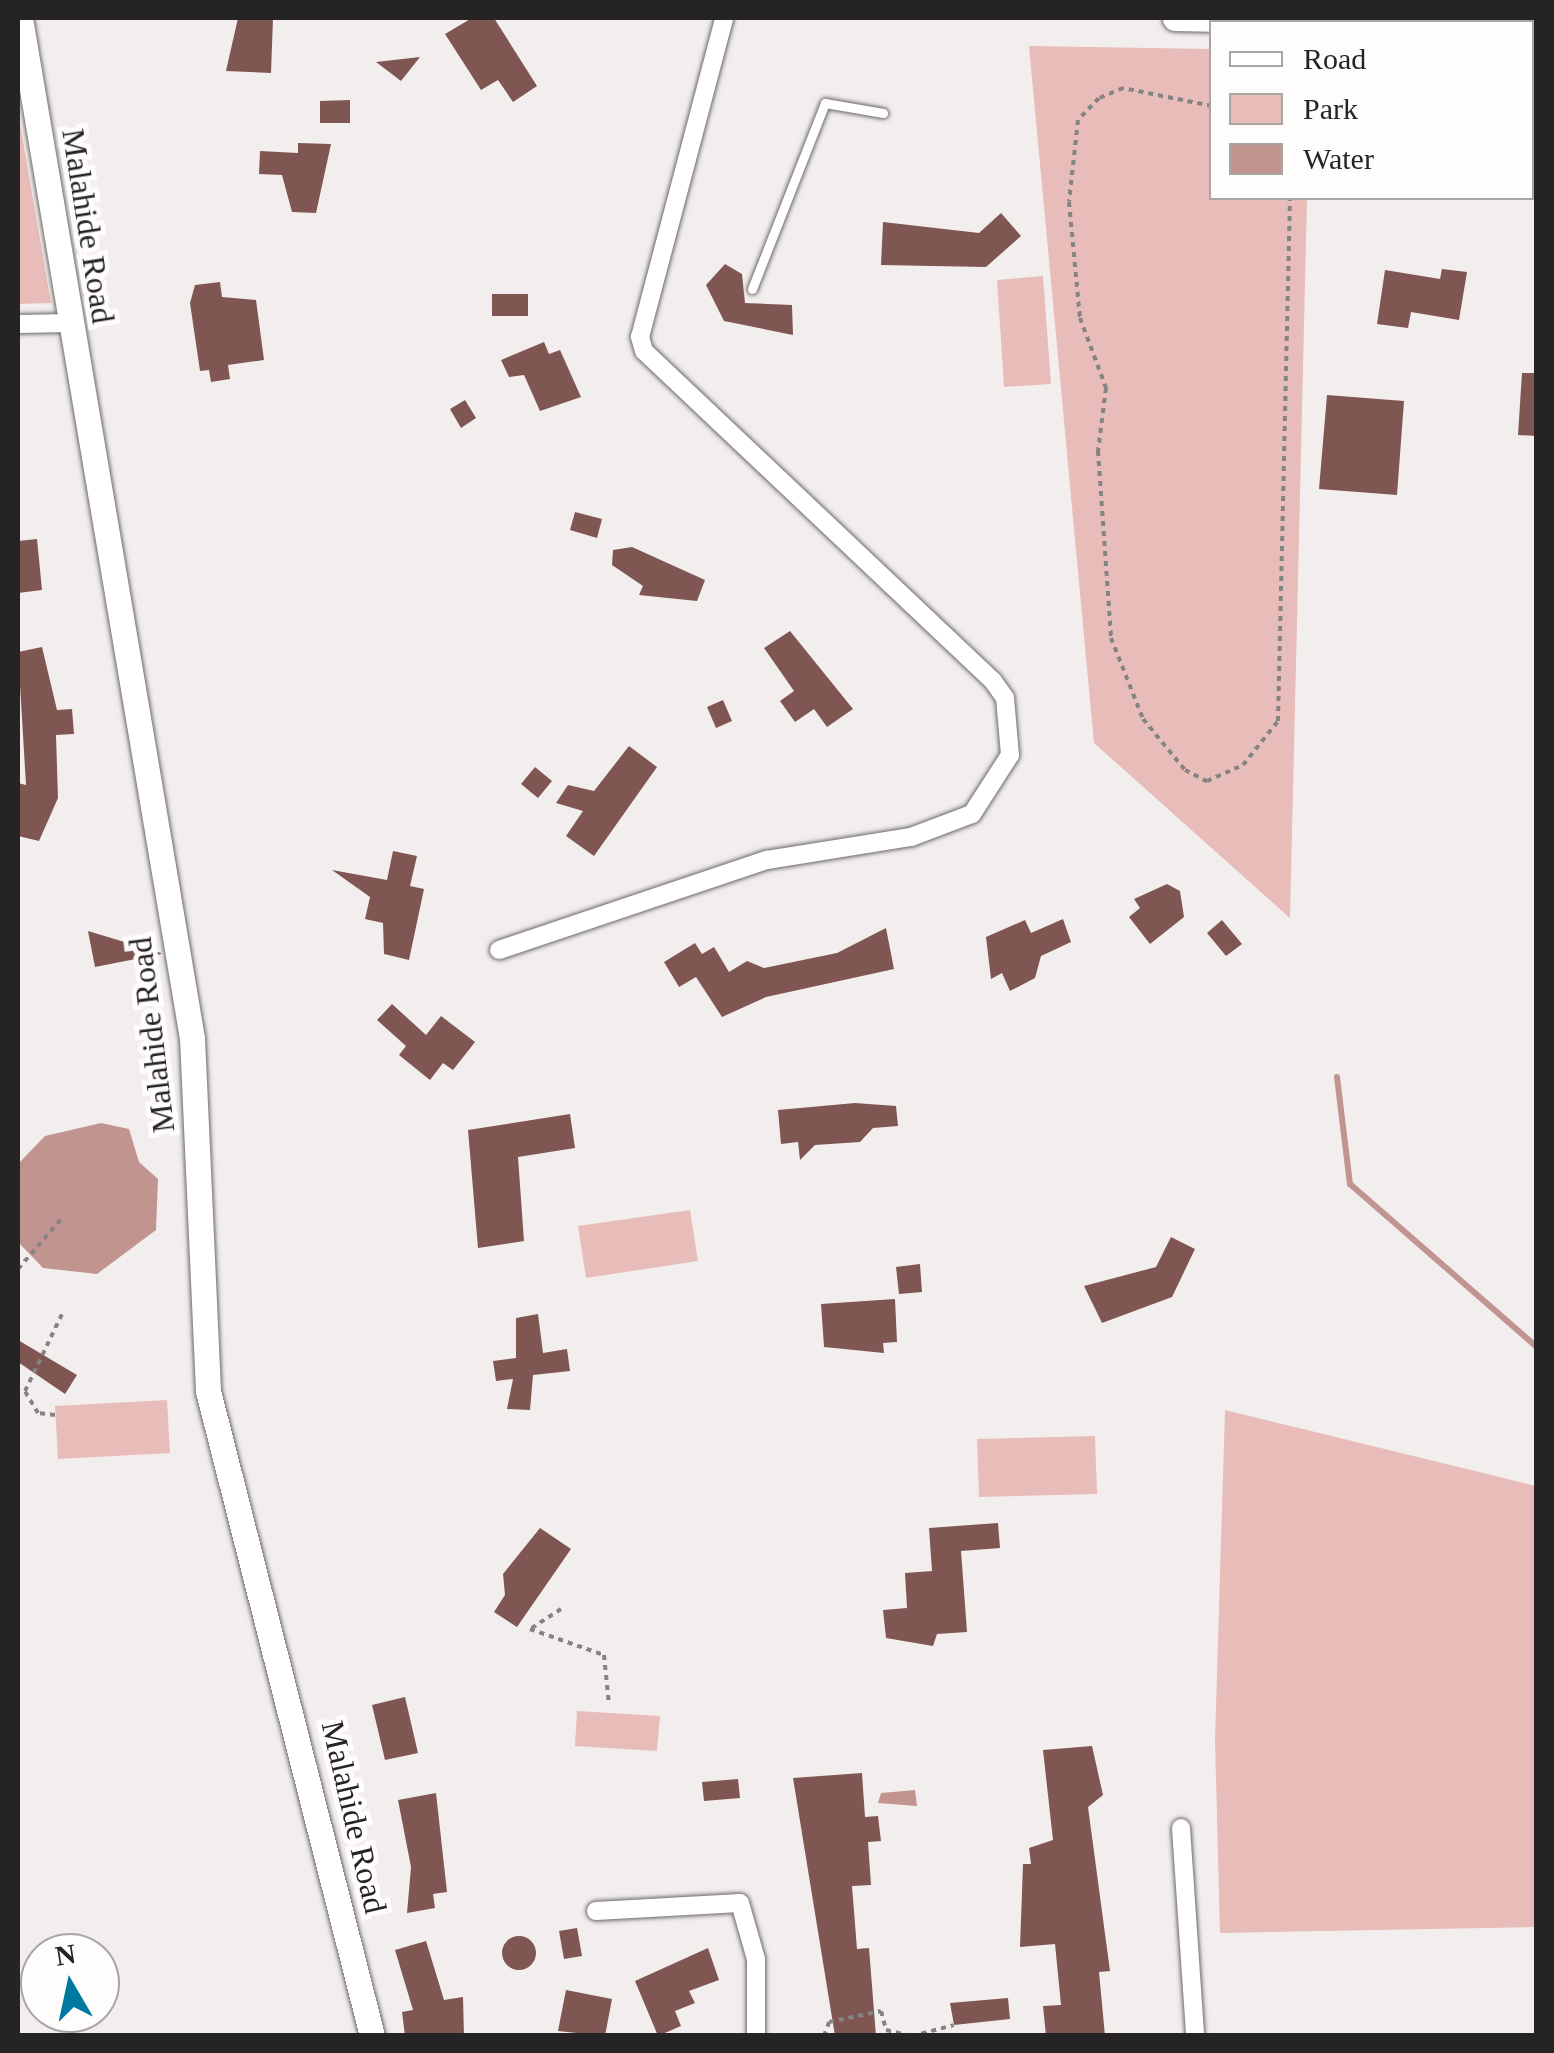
<!DOCTYPE html>
<style>
body{margin:0}
#map{position:relative;width:1554px;height:2053px;overflow:hidden;background:#f3eeee;font-family:Georgia,serif}
div>[style]{position:absolute}
[style*='--x']{left:calc(var(--x)*1px);top:calc(var(--y)*1px);width:calc(var(--w)*1px);rotate:calc(var(--a)*1deg)}
.green>*{inset:0;background:#e8bcb8}
.water>*{inset:0;background:#c29490}
.stream>*{height:6px;margin:-3px;padding:0 3px;transform-origin:3px;border-radius:3px;background:#c29490}
.building>*{inset:0;background:#805652}
.round{border-radius:50%}
.path>*{height:4px;margin-top:-2px;transform-origin:0;background:repeating-linear-gradient(90deg,#868383 0 5px,transparent 0 10px)}
.roads{filter:drop-shadow(0 0 2px #6d6a69) drop-shadow(0 0 2px #6d6a69)}
.lane>*{height:9px;margin:-4.5px;padding:0 4.5px;transform-origin:4.5px;border-radius:4.5px;background:#fff}
.street>*{height:18px;margin:-9px;padding:0 9px;transform-origin:9px;border-radius:9px;background:#fff}
.secondary>*{height:25px;margin:-12.5px;padding:0 12.5px;transform-origin:12.5px;border-radius:12.5px;background:#fff}
span{translate:-50% -50%;white-space:nowrap;text-align:center;line-height:1.15;-webkit-text-stroke:10px #fffcfc;paint-order:stroke}
.street-label{font-size:32px;color:#252323}
.frame{position:absolute;inset:0;border:20px solid #252323;pointer-events:none}
.legend{position:absolute;left:1209px;top:20px;width:325px;height:180px;box-sizing:border-box;background:#fffcfc;border:2px solid #a8a5a5;margin:0;padding:12px 18px;list-style:none;font-size:30px;color:#252323}
.legend li{display:flex;align-items:center;gap:20px;height:50px}
.legend b{width:50px;border:2px solid #a8a5a5}
.north{position:absolute;left:20px;top:1933px;width:100px;height:100px;box-sizing:border-box;background:#fffcfc;border:2px solid #a8a5a5;border-radius:50%;rotate:351deg;font-size:28px;font-weight:700;line-height:40px;text-align:center;color:#252323}
.north::after{content:'';display:block;margin:auto;width:35px;height:45px;background:#0079a1;clip-path:polygon(50% 0,100% 100%,50% 72%,0 100%)}
</style>
<div id="map">
<div class="green">
<i style="clip-path:polygon(1029px 46px,1211px 49px,1212px 198px,1307px 198px,1290px 918px,1094px 743px)"></i>
<i style="clip-path:polygon(18px 113px,51px 303px,18px 304px)"></i>
<i style="clip-path:polygon(1043px 276px,1051px 384px,1004px 387px,997px 280px)"></i>
<i style="clip-path:polygon(690px 1210px,698px 1261px,586px 1278px,578px 1226px)"></i>
<i style="clip-path:polygon(167px 1400px,170px 1453px,58px 1459px,55px 1406px)"></i>
<i style="clip-path:polygon(1225px 1410px,1536px 1486px,1536px 1927px,1220px 1933px,1215px 1740px)"></i>
<i style="clip-path:polygon(1095px 1436px,1097px 1494px,979px 1497px,977px 1439px)"></i>
<i style="clip-path:polygon(577px 1711px,660px 1716px,657px 1751px,575px 1746px)"></i>
</div>
<div class="water">
<i style="clip-path:polygon(101px 1123px,129px 1129px,139px 1162px,158px 1179px,156px 1230px,97px 1274px,43px 1268px,18px 1242px,18px 1164px,45px 1136px)"></i>
<i style="clip-path:polygon(915px 1790px,917px 1806px,878px 1803px,881px 1793px)"></i>
</div>
<div class="stream">
<i style="--x:1337;--y:1077;--w:108;--a:83.1"></i>
<i style="--x:1350;--y:1184;--w:247;--a:41.1"></i>
</div>
<div class="building">
<i style="clip-path:polygon(238px 18px,273px 18px,271px 73px,226px 71px)"></i>
<i style="clip-path:polygon(472px 18px,494px 18px,537px 86px,513px 102px,498px 80px,481px 90px,445px 34px)"></i>
<i style="clip-path:polygon(420px 57px,401px 81px,376px 62px)"></i>
<i style="clip-path:polygon(350px 100px,350px 123px,320px 123px,320px 101px)"></i>
<i style="clip-path:polygon(298px 143px,331px 144px,316px 213px,292px 212px,282px 175px,259px 174px,260px 151px,298px 153px)"></i>
<i style="clip-path:polygon(1001px 213px,1021px 236px,986px 267px,881px 265px,883px 222px,979px 233px)"></i>
<i style="clip-path:polygon(725px 264px,742px 274px,745px 303px,792px 305px,793px 335px,724px 321px,706px 285px)"></i>
<i style="clip-path:polygon(1442px 269px,1467px 272px,1459px 320px,1411px 312px,1408px 328px,1377px 324px,1385px 270px,1440px 279px)"></i>
<i style="clip-path:polygon(220px 282px,222px 297px,256px 300px,264px 360px,228px 365px,230px 379px,211px 382px,209px 370px,200px 371px,190px 303px,195px 285px)"></i>
<i style="clip-path:polygon(492px 294px,528px 294px,528px 316px,492px 316px)"></i>
<i style="clip-path:polygon(544px 342px,549px 354px,560px 350px,581px 397px,540px 411px,524px 375px,509px 377px,501px 360px)"></i>
<i style="clip-path:polygon(1522px 373px,1536px 373px,1536px 436px,1518px 435px)"></i>
<i style="clip-path:polygon(1327px 395px,1404px 401px,1397px 495px,1319px 489px)"></i>
<i style="clip-path:polygon(465px 400px,476px 418px,461px 428px,450px 409px)"></i>
<i style="clip-path:polygon(575px 512px,602px 519px,597px 538px,570px 530px)"></i>
<i style="clip-path:polygon(37px 539px,42px 590px,18px 593px,18px 541px)"></i>
<i style="clip-path:polygon(632px 547px,705px 580px,697px 601px,639px 595px,643px 586px,612px 565px,613px 550px)"></i>
<i style="clip-path:polygon(790px 631px,853px 709px,827px 727px,814px 709px,795px 722px,780px 701px,794px 691px,764px 648px)"></i>
<i style="clip-path:polygon(42px 647px,57px 710px,72px 709px,74px 734px,56px 735px,58px 798px,39px 841px,18px 836px,18px 783px,26px 785px,18px 652px)"></i>
<i style="clip-path:polygon(723px 700px,732px 721px,716px 728px,707px 707px)"></i>
<i style="clip-path:polygon(629px 746px,657px 767px,594px 856px,566px 836px,583px 811px,556px 803px,568px 785px,594px 791px)"></i>
<i style="clip-path:polygon(535px 767px,552px 781px,538px 798px,521px 784px)"></i>
<i style="clip-path:polygon(393px 851px,417px 856px,410px 886px,424px 889px,409px 960px,384px 954px,383px 923px,365px 919px,370px 897px,332px 870px,387px 880px)"></i>
<i style="clip-path:polygon(1167px 884px,1180px 891px,1184px 917px,1150px 944px,1129px 917px,1140px 908px,1134px 899px)"></i>
<i style="clip-path:polygon(1063px 919px,1071px 942px,1041px 956px,1035px 978px,1010px 991px,1002px 973px,991px 979px,986px 937px,1025px 920px,1031px 933px)"></i>
<i style="clip-path:polygon(1222px 920px,1242px 944px,1226px 956px,1207px 933px)"></i>
<i style="clip-path:polygon(886px 928px,894px 969px,766px 997px,722px 1017px,696px 977px,679px 987px,664px 962px,695px 943px,702px 954px,714px 947px,729px 972px,747px 961px,764px 968px,837px 953px)"></i>
<i style="clip-path:polygon(88px 931px,161px 953px,161px 954px,95px 967px)"></i>
<i style="clip-path:polygon(392px 1004px,426px 1035px,441px 1016px,475px 1042px,453px 1070px,443px 1063px,430px 1080px,399px 1055px,406px 1046px,377px 1020px)"></i>
<i style="clip-path:polygon(855px 1103px,896px 1106px,898px 1126px,873px 1128px,860px 1142px,815px 1145px,800px 1160px,798px 1142px,781px 1144px,778px 1110px)"></i>
<i style="clip-path:polygon(570px 1114px,575px 1148px,518px 1157px,524px 1241px,478px 1248px,468px 1130px)"></i>
<i style="clip-path:polygon(1171px 1237px,1195px 1249px,1172px 1297px,1102px 1323px,1084px 1286px,1156px 1267px)"></i>
<i style="clip-path:polygon(920px 1264px,922px 1292px,899px 1294px,896px 1267px)"></i>
<i style="clip-path:polygon(895px 1299px,897px 1342px,883px 1343px,884px 1353px,824px 1347px,821px 1304px)"></i>
<i style="clip-path:polygon(538px 1314px,543px 1353px,567px 1349px,570px 1371px,533px 1375px,530px 1410px,507px 1409px,513px 1379px,496px 1381px,493px 1361px,516px 1358px,516px 1318px)"></i>
<i style="clip-path:polygon(18px 1340px,77px 1375px,65px 1394px,18px 1362px)"></i>
<i style="clip-path:polygon(998px 1523px,1000px 1548px,961px 1551px,967px 1632px,937px 1634px,933px 1646px,886px 1638px,883px 1610px,907px 1608px,905px 1573px,932px 1571px,929px 1528px)"></i>
<i style="clip-path:polygon(540px 1528px,571px 1549px,517px 1627px,494px 1612px,505px 1595px,503px 1574px)"></i>
<i style="clip-path:polygon(405px 1697px,418px 1753px,385px 1760px,372px 1705px)"></i>
<i style="clip-path:polygon(1092px 1746px,1103px 1795px,1088px 1807px,1110px 1971px,1099px 1972px,1105px 2036px,1046px 2036px,1043px 2006px,1061px 2005px,1055px 1944px,1020px 1947px,1023px 1864px,1031px 1864px,1029px 1848px,1053px 1840px,1043px 1750px)"></i>
<i style="clip-path:polygon(862px 1773px,865px 1817px,878px 1816px,881px 1841px,868px 1842px,871px 1885px,852px 1886px,857px 1949px,869px 1948px,876px 2036px,835px 2036px,793px 1778px)"></i>
<i style="clip-path:polygon(738px 1779px,740px 1798px,704px 1801px,702px 1782px)"></i>
<i style="clip-path:polygon(436px 1793px,447px 1892px,433px 1894px,435px 1908px,407px 1913px,411px 1867px,398px 1800px)"></i>
<i style="clip-path:polygon(577px 1928px,582px 1956px,564px 1959px,559px 1931px)"></i>
<i class="round" style="left:502px;top:1936px;width:34px;height:34px"></i>
<i style="clip-path:polygon(426px 1941px,444px 2000px,463px 1997px,464px 2036px,405px 2036px,402px 2012px,413px 2010px,395px 1950px)"></i>
<i style="clip-path:polygon(708px 1948px,719px 1980px,689px 1991px,695px 2003px,675px 2011px,681px 2026px,658px 2036px,635px 1981px)"></i>
<i style="clip-path:polygon(566px 1990px,612px 1999px,605px 2036px,558px 2031px)"></i>
<i style="clip-path:polygon(1008px 1998px,1010px 2019px,954px 2025px,950px 2003px)"></i>
</div>
<div class="path">
<i style="--x:1212;--y:106;--w:91;--a:-168.6"></i>
<i style="--x:1123;--y:88;--w:26;--a:157"></i>
<i style="--x:1099;--y:98;--w:30;--a:134"></i>
<i style="--x:1078;--y:120;--w:82;--a:96.3"></i>
<i style="--x:1069;--y:202;--w:117;--a:84.6"></i>
<i style="--x:1080;--y:318;--w:75;--a:69.6"></i>
<i style="--x:1106;--y:388;--w:64;--a:97.2"></i>
<i style="--x:1098;--y:451;--w:187;--a:86"></i>
<i style="--x:1111;--y:638;--w:87;--a:68.4"></i>
<i style="--x:1143;--y:719;--w:66;--a:50.5"></i>
<i style="--x:1185;--y:770;--w:25;--a:27"></i>
<i style="--x:1207;--y:781;--w:39;--a:-24"></i>
<i style="--x:1243;--y:765;--w:56;--a:-51.5"></i>
<i style="--x:1278;--y:721;--w:523;--a:-88.69"></i>
<i style="--x:18;--y:1269;--w:66;--a:-49.3"></i>
<i style="--x:55;--y:1415;--w:17;--a:-173"></i>
<i style="--x:38;--y:1413;--w:26;--a:-121"></i>
<i style="--x:25;--y:1391;--w:88;--a:-64.3"></i>
<i style="--x:561;--y:1609;--w:37;--a:147"></i>
<i style="--x:530;--y:1629;--w:78;--a:19.4"></i>
<i style="--x:604;--y:1655;--w:50;--a:84.3"></i>
<i style="--x:824;--y:2036;--w:15;--a:-70"></i>
<i style="--x:829;--y:2022;--w:53;--a:-11.9"></i>
<i style="--x:881;--y:2011;--w:20;--a:75"></i>
<i style="--x:886;--y:2030;--w:26;--a:13"></i>
<i style="--x:912;--y:2036;--w:43;--a:-14.7"></i>
</div>
<div class="roads">
<div class="lane">
<i style="--x:752;--y:289;--w:200;--a:-68.6"></i>
<i style="--x:825;--y:103;--w:59;--a:9.8"></i>
</div>
<div class="street">
<i style="--x:18;--y:324;--w:53;--a:-1.1"></i>
<i style="--x:499;--y:950;--w:283;--a:-18.6"></i>
<i style="--x:767;--y:860;--w:146;--a:-9.1"></i>
<i style="--x:911;--y:837;--w:65;--a:-20.7"></i>
<i style="--x:972;--y:814;--w:70;--a:-57.2"></i>
<i style="--x:1010;--y:755;--w:57;--a:-95"></i>
<i style="--x:1005;--y:698;--w:21;--a:-125"></i>
<i style="--x:993;--y:681;--w:480;--a:-136.6"></i>
<i style="--x:644;--y:351;--w:15;--a:-106"></i>
<i style="--x:640;--y:337;--w:330;--a:-75.2"></i>
<i style="--x:1181;--y:1828;--w:208;--a:86.1"></i>
<i style="--x:596;--y:1911;--w:144;--a:-3.2"></i>
<i style="--x:740;--y:1903;--w:58;--a:74.1"></i>
<i style="--x:756;--y:1959;--w:77;--a:90"></i>
</div>
<div class="secondary">
<i style="--x:20;--y:18;--w:1034;--a:80.43"></i>
<i style="--x:192;--y:1038;--w:353;--a:87.4"></i>
<i style="--x:208;--y:1391;--w:666;--a:75.73"></i>
<i style="--x:1175;--y:18;--w:196;--a:1.2"></i>
<i style="--x:1532;--y:23;--w:4;--a:-14"></i>
</div>
</div>
<div class="street-label">
<span style="left:88px;top:226px;rotate:81deg">Malahide Road</span>
<span style="left:152px;top:1035px;rotate:-97deg">Malahide Road</span>
<span style="left:354px;top:1817px;rotate:77deg">Malahide Road</span>
</div>
<div class="frame"></div>
<ul class="legend">
<li><b style="height:12px;background:#fff"></b>Road</li>
<li><b style="height:28px;background:#e8bcb8"></b>Park</li>
<li><b style="height:28px;background:#c29490"></b>Water</li>
</ul>
<div class="north">N</div>
</div>
